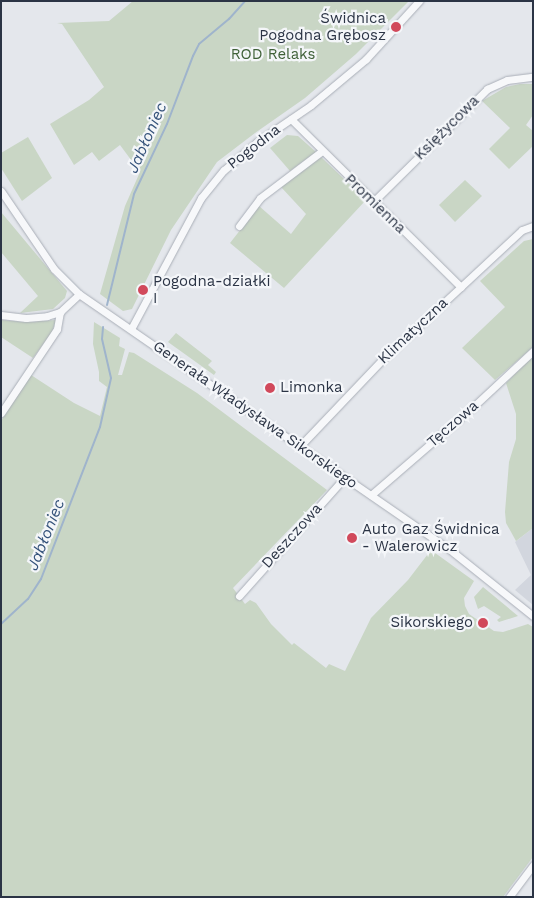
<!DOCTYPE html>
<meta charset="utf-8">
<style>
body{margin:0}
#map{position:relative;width:534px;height:898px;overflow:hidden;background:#e4e7ec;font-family:"Work Sans",sans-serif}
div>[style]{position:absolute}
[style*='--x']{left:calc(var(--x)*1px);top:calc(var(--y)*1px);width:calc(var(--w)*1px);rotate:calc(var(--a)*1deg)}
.built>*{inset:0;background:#d2d6de}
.green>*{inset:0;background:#c9d6c5}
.stream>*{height:2px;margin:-1px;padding:0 1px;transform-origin:1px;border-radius:1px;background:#9fb4cc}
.roads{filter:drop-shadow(0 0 1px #a9aeb7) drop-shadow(0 0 1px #a9aeb7)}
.minor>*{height:7px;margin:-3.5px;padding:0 3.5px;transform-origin:3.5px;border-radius:3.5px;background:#f7f8fa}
.dots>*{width:14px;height:14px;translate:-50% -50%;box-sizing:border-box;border:2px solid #f4f6f9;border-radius:50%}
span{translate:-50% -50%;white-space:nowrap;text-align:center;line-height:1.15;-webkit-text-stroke:4.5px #f4f6f9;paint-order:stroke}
.poi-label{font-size:15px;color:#2b3445}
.right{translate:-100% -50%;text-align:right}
.left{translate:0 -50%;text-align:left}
.park-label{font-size:15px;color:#3f6138}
.street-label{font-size:15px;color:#2b3445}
.water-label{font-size:16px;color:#34527a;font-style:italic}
.frame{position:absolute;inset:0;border:2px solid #2b3445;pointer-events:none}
</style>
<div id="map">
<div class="built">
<i style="clip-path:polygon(533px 528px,533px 605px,515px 590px,531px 575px,515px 542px)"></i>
</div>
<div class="green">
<i style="clip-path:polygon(133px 1px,409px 1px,356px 54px,305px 98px,255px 133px,217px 162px,171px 230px,132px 309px,123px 311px,100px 294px,125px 206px,140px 172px,120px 145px,99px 161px,92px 152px,74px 165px,50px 124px,89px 100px,104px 87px,62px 24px,57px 23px,109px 21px)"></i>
<i style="clip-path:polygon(520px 84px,533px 84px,533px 115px,526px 125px,533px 131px,533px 146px,509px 169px,489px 149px,510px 128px,482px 101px,506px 87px)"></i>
<i style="clip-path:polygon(287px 135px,298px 136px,316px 152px,290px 171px,270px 148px)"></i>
<i style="clip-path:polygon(28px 137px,52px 178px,22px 201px,1px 168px,1px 153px)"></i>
<i style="clip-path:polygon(321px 157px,366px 200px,284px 288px,230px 243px,259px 206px,291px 234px,306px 214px,281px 187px)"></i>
<i style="clip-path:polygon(465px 180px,482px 196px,455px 222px,439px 205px)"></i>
<i style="clip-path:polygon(1px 212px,67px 291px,65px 298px,53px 309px,20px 313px,38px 296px,1px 252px)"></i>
<i style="clip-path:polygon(533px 239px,533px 347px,495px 380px,462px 348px,505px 307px,480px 281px,524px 241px)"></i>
<i style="clip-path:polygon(1px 320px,26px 322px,56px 320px,52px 332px,33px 358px,1px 337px)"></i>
<i style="clip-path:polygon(94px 322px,120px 338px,119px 346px,125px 349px,118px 375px,122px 375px,129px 352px,134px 353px,197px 393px,327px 490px,233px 588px,245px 604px,250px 600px,256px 603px,271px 624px,292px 645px,294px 643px,326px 668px,329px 664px,345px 671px,371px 618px,408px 580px,431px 550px,474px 581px,464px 598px,465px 606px,469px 614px,494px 631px,503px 632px,528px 624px,533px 627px,533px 857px,503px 897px,1px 897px,1px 421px,35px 363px,31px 375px,74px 403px,100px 416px,107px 387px,99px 381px,99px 372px,93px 344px)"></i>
<i style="clip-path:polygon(176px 333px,212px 361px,208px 365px,216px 372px,214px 375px,168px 342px)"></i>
<i style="clip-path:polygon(533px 356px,533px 528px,516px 541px,506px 523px,505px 512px,509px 462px,516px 439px,516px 414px,506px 383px)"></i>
<i style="clip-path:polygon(483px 587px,518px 616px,499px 622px,497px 620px,501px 617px,484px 606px,478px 609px,474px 597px)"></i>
</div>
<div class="stream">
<i style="--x:107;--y:305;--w:114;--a:-76.3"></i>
<i style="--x:134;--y:194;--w:77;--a:-64.8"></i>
<i style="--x:167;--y:124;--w:73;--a:-69.1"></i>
<i style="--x:193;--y:56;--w:13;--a:-63"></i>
<i style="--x:199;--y:44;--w:39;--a:-40"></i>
<i style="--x:229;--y:19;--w:24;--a:-48"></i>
<i style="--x:1;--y:624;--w:37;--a:-43"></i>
<i style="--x:28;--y:599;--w:24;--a:-57"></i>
<i style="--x:41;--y:579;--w:163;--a:-68.8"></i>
<i style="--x:100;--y:427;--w:50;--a:-77.3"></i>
<i style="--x:111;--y:378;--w:40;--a:-103"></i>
<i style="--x:102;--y:339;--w:12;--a:-85"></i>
</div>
<div class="roads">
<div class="minor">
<i style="--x:291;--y:119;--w:239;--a:44.7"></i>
<i style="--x:1;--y:191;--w:94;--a:55.8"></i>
<i style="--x:54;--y:269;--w:35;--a:45"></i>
<i style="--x:79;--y:294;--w:456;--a:34.6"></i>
<i style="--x:454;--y:553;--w:101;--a:38.6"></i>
<i style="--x:373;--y:202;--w:161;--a:-44.7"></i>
<i style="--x:487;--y:89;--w:22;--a:-24"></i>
<i style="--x:507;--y:80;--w:26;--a:-7"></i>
<i style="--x:239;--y:226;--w:35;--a:-53"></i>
<i style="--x:260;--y:198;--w:78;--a:-37.2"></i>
<i style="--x:1;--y:315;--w:25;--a:7"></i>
<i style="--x:26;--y:318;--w:21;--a:-5"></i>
<i style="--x:47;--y:316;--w:14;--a:-17"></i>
<i style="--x:60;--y:312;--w:26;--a:-43"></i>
<i style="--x:131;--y:329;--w:149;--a:-61.9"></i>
<i style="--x:201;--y:198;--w:36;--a:-51"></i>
<i style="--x:224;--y:170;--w:43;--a:-40.3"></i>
<i style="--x:257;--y:142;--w:65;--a:-34.4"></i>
<i style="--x:311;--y:105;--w:72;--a:-39.9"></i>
<i style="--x:366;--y:59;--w:79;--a:-47.6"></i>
<i style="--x:1;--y:413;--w:101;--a:-56.3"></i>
<i style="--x:57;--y:329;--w:17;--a:-80"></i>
<i style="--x:300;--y:446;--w:117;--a:-46.4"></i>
<i style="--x:381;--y:361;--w:192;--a:-42.9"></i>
<i style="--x:522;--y:230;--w:12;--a:-20"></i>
<i style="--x:371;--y:495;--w:136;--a:-40.8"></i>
<i style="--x:474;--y:406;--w:81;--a:-43"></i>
<i style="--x:239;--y:596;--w:159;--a:-48.3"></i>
<i style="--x:509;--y:897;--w:40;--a:-53"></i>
</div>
</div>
<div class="dots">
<i style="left:396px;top:27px;background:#d1495b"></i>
<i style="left:143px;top:290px;background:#d1495b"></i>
<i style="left:270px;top:388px;background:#d1495b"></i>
<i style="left:352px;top:538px;background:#d1495b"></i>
<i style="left:483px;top:623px;background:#d1495b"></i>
</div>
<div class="poi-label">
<span class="right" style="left:386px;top:27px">Świdnica<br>Pogodna Grębosz</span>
<span class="left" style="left:153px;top:290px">Pogodna-działki<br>I</span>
<span class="left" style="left:280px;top:388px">Limonka</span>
<span class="left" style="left:362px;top:538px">Auto Gaz Świdnica<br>- Walerowicz</span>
<span class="right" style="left:473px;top:623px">Sikorskiego</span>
</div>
<div class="park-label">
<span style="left:273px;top:55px">ROD Relaks</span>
</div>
<div class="street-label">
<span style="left:447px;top:128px;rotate:-45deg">Księżycowa</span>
<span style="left:254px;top:147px;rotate:-38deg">Pogodna</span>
<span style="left:375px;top:204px;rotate:44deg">Promienna</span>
<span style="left:413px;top:331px;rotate:-43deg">Klimatyczna</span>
<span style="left:255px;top:415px;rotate:35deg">Generała Władysława Sikorskiego</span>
<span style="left:453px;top:424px;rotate:-41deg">Tęczowa</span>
<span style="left:292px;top:536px;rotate:-48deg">Deszczowa</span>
</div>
<div class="water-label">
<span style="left:147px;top:138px;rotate:-66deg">Jabłoniec</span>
<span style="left:46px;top:535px;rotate:-68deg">Jabłoniec</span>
</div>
<div class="frame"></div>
</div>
